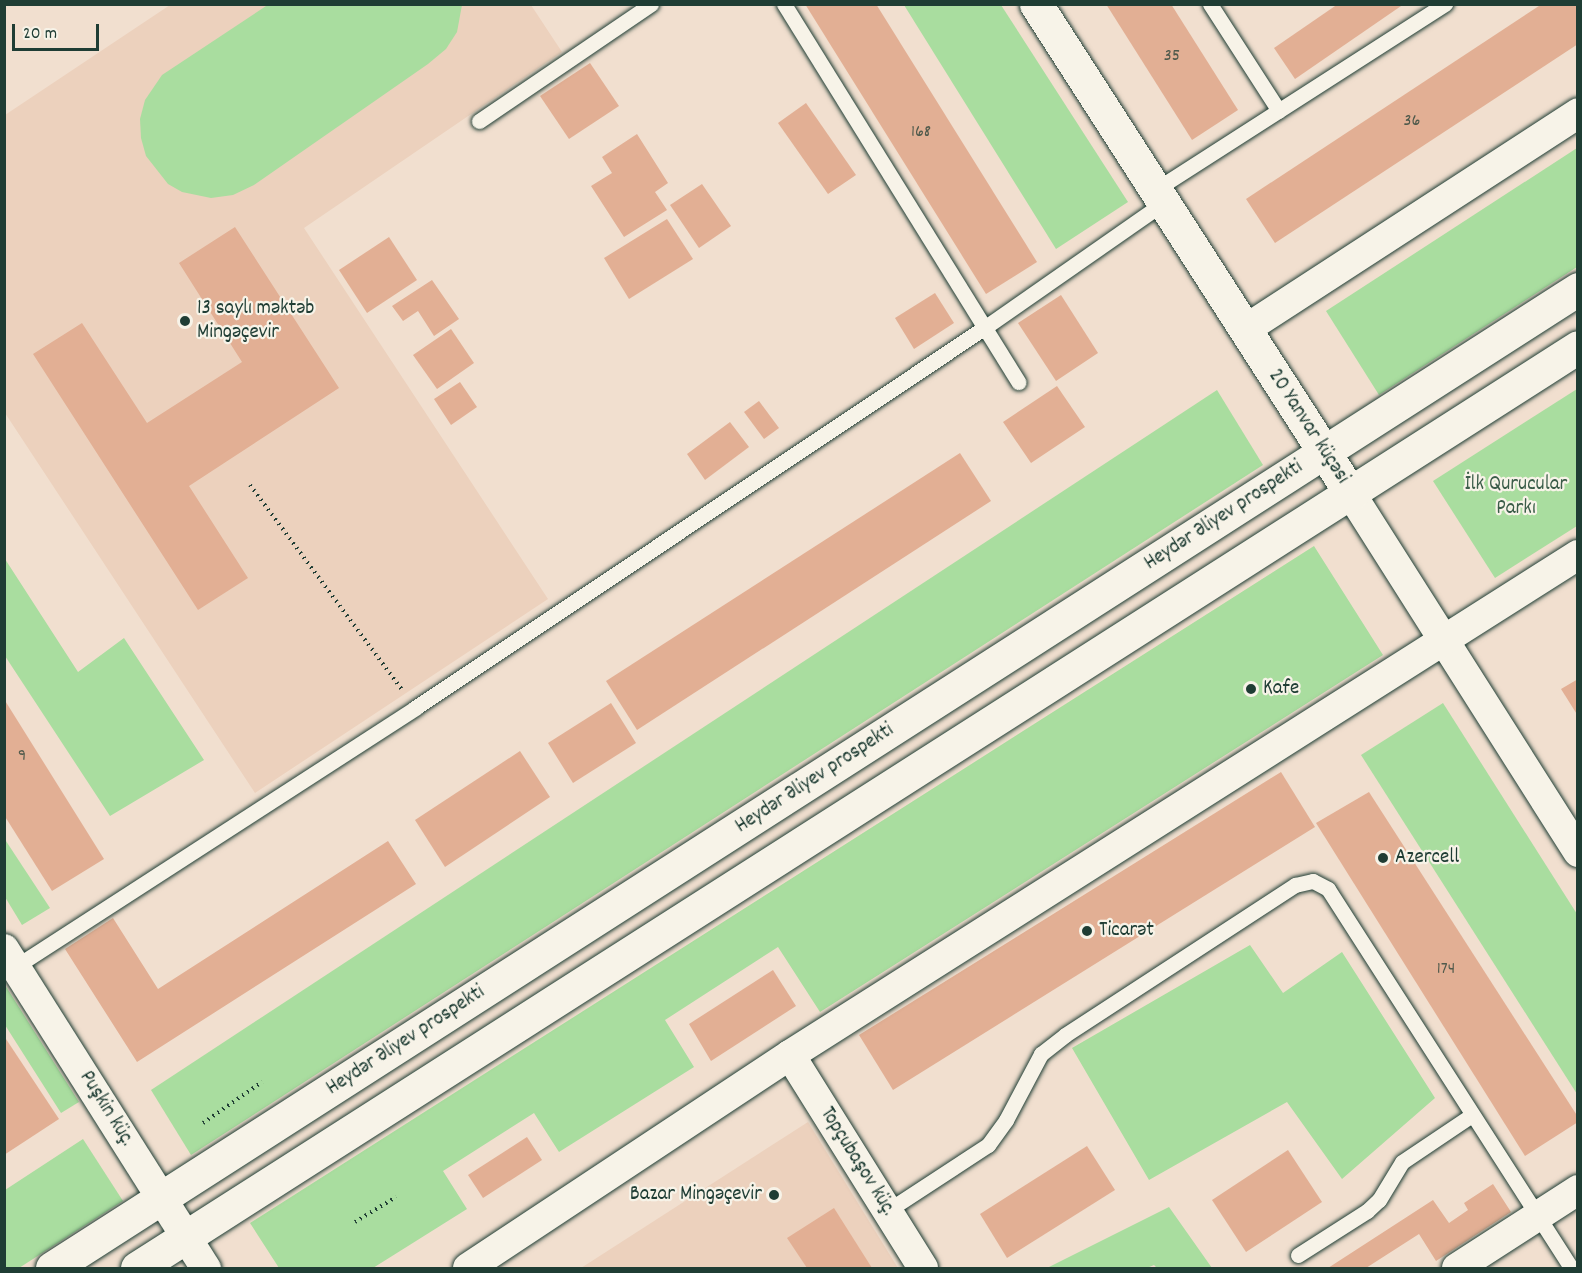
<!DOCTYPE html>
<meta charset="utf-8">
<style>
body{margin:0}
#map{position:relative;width:1582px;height:1273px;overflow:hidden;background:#f1dfcf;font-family:Dekko,sans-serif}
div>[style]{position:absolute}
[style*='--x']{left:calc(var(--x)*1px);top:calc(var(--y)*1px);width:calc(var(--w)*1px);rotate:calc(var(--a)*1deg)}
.built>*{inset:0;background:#ecd1bd}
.green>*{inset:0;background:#a9dd9f}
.building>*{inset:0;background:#e2af94}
.path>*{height:4px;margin-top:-2px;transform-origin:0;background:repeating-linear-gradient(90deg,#1f3d34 0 1.5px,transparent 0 6px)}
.roads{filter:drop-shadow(0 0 2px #1f3d34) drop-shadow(0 0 2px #1f3d34)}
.service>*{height:15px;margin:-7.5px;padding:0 7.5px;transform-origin:7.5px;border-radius:7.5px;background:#f7f3e8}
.minor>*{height:30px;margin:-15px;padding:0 15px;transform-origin:15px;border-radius:15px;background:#f7f3e8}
.secondary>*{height:33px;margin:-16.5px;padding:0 16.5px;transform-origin:16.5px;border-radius:16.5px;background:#f7f3e8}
.primary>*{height:33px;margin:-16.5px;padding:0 16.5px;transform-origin:16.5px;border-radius:16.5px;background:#f7f3e8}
.dots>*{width:16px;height:16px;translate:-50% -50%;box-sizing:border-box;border:3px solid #f7f3e8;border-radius:50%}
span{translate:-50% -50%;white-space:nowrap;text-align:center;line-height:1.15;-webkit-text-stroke:4.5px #f7f3e8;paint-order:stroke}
.number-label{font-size:18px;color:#505a4c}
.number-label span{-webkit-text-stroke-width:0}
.poi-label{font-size:21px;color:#1f3d34}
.left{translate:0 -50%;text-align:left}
.right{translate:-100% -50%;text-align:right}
.street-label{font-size:21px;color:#1f3d34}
.park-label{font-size:21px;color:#3b5d49}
.frame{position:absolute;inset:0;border:6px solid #1f3d34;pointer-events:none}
.scale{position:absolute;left:12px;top:24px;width:87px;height:27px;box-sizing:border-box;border:3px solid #1f3d34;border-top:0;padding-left:8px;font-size:18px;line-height:21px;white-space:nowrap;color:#1f3d34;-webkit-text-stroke:4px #f7f3e8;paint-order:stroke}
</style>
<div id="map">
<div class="built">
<i style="clip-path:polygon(170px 5px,531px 5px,562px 52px,304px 228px,548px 599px,255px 793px,5px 413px,5px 115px)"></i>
<i style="clip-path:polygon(808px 1122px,898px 1268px,581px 1268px)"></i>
</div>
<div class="green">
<i style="clip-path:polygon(269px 4px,462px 5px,457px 32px,446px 49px,428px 64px,254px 185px,233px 195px,211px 198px,182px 192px,168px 184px,146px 156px,141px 138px,140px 119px,145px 100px,162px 75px)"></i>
<i style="clip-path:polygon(904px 5px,1001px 5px,1128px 202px,1056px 249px)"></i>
<i style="clip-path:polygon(1577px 148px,1577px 267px,1379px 395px,1326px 311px)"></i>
<i style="clip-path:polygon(1577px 389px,1577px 526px,1495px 578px,1433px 481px)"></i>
<i style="clip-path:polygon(1217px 390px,1263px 465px,191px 1155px,151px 1090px)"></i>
<i style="clip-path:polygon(1314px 546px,1383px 655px,820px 1012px,778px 947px,665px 1020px,694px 1067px,559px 1152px,534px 1113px,443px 1171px,467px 1209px,373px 1268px,279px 1268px,250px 1223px)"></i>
<i style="clip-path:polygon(5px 559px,78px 672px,124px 638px,204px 760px,110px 816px,5px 656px)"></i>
<i style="clip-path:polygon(1443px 703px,1577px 914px,1577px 1094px,1361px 755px)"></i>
<i style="clip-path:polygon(4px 838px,50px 908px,22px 925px,5px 897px)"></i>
<i style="clip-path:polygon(1250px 945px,1283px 993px,1342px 952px,1435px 1098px,1342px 1179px,1287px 1102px,1149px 1180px,1072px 1048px)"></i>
<i style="clip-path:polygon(5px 985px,79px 1102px,61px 1113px,5px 1025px)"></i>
<i style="clip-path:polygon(83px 1139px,123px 1201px,19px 1268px,5px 1268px,5px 1190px)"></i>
<i style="clip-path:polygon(1169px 1207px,1212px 1268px,1157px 1268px,1154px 1265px,1147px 1268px,1047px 1268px)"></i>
</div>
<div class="building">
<i style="clip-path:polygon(805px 4px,876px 4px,1037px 262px,986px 294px)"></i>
<i style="clip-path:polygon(1106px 4px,1171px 4px,1238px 110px,1192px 140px)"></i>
<i style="clip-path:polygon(1338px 4px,1404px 4px,1295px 79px,1274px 48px)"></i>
<i style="clip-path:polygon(1542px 4px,1578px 4px,1578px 44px,1275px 243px,1246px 199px)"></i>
<i style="clip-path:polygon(590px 63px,619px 106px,569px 139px,540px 96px)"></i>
<i style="clip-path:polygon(806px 103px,856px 175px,828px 194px,778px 123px)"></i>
<i style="clip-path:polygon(637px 134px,668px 183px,655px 192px,667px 210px,624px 237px,591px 186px,612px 173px,602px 157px)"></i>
<i style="clip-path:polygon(702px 184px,731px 226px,699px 248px,670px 205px)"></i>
<i style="clip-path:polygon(667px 219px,693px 259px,629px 299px,604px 258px)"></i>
<i style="clip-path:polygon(235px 227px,339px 388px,189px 486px,248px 578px,198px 610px,33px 354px,82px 323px,147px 423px,242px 362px,179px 263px)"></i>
<i style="clip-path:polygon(389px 237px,417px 280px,367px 313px,339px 270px)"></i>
<i style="clip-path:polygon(432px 280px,459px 319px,434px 336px,418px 311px,403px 321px,392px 306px)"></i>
<i style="clip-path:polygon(935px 293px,954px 323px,914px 349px,895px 318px)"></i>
<i style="clip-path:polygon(1061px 295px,1098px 353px,1056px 381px,1018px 323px)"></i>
<i style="clip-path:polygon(451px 329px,474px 363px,437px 389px,413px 355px)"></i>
<i style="clip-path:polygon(460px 382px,477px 407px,451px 425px,434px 399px)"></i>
<i style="clip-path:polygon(1057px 386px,1085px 427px,1031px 463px,1003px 422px)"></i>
<i style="clip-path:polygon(759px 401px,779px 428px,764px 439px,744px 412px)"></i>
<i style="clip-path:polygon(730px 422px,749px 447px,705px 480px,687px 454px)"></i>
<i style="clip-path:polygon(960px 453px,991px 501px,637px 730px,606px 681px)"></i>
<i style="clip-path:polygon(1578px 679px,1578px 716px,1561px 689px)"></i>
<i style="clip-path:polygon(4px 699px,104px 859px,52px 891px,4px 815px)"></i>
<i style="clip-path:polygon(611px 703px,636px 743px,573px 783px,548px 743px)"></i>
<i style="clip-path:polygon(520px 751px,550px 797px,445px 867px,415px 820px)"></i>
<i style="clip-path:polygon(1281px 772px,1315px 827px,893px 1090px,859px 1035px)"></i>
<i style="clip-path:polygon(1369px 792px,1578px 1117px,1578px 1122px,1525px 1156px,1316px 823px)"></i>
<i style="clip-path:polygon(388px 841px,416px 884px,137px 1062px,65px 949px,113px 918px,158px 989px)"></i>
<i style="clip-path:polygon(773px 970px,796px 1006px,711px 1061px,689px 1024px)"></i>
<i style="clip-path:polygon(4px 1036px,59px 1119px,4px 1155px)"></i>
<i style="clip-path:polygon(527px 1137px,542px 1160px,483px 1198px,468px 1175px)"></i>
<i style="clip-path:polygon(1087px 1146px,1115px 1190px,1007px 1258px,980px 1214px)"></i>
<i style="clip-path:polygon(1288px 1150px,1322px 1202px,1246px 1252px,1212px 1200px)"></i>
<i style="clip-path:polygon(1493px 1184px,1511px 1212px,1436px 1261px,1419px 1234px,1366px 1268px,1328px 1268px,1433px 1200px,1449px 1223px,1468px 1210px,1464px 1203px)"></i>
<i style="clip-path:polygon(834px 1208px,872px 1268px,807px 1268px,787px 1238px)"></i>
</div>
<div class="path">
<i style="--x:250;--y:485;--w:255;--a:53.4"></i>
<i style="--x:203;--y:1123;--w:72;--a:-34.8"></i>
<i style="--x:355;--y:1222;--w:48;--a:-31.4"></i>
</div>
<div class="roads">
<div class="service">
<i style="--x:784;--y:4;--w:445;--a:58.2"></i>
<i style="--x:1210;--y:4;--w:127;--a:57.2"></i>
<i style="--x:479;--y:121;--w:208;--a:-34.2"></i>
<i style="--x:1155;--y:190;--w:345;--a:-32.7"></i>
<i style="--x:15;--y:967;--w:477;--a:-32.9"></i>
<i style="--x:415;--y:708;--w:684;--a:-33.74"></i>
<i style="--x:984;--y:328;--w:218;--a:-34.9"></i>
<i style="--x:887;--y:1211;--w:121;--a:-33.2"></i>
<i style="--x:988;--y:1145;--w:31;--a:-54"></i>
<i style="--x:1006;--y:1120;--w:75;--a:-62.1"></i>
<i style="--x:1041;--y:1054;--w:31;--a:-38"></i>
<i style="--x:1065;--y:1035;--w:275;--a:-33.1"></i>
<i style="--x:1295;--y:885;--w:18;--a:-13"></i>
<i style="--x:1313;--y:881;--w:17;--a:28"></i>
<i style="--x:1328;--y:889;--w:450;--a:57.3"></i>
<i style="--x:1298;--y:1255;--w:82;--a:-32.5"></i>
<i style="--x:1367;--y:1211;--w:16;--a:-43"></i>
<i style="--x:1379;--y:1200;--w:44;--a:-58.8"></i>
<i style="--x:1402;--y:1162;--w:84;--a:-33.9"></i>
</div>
<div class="minor">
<i style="--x:1246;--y:329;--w:396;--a:-33"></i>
<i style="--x:1351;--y:494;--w:424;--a:57.6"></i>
<i style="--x:4;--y:949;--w:378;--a:57.7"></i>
<i style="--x:790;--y:1055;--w:251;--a:58"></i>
<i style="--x:468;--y:1268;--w:386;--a:-33.5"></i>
<i style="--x:790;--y:1055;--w:933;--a:-32.4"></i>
<i style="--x:1457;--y:1268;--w:144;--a:-32.8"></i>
</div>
<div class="secondary">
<i style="--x:1036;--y:4;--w:583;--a:57.26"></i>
</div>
<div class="primary">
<i style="--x:52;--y:1268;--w:1813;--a:-32.68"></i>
<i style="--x:137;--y:1268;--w:1710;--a:-32.58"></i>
</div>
</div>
<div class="dots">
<i style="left:185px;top:321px;background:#1f3d34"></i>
<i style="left:1251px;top:689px;background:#1f3d34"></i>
<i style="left:1383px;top:858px;background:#1f3d34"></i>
<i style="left:1087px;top:931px;background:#1f3d34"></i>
<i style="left:774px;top:1195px;background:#1f3d34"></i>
</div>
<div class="number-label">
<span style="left:1172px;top:57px">35</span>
<span style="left:1412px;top:122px">36</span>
<span style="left:921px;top:133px">168</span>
<span style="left:22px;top:757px">9</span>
<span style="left:1446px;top:970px">174</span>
</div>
<div class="poi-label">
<span class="left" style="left:197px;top:321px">13 saylı məktəb<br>Mingəçevir</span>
<span class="left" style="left:1263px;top:689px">Kafe</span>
<span class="left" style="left:1395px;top:858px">Azercell</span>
<span class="left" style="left:1099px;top:931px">Ticarət</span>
<span class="right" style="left:762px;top:1195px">Bazar Mingəçevir</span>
</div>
<div class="street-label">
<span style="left:1308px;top:427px;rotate:57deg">20 Yanvar küçəsi</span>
<span style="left:1224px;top:516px;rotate:-33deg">Heydər Əliyev prospekti</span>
<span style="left:815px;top:779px;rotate:-33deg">Heydər Əliyev prospekti</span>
<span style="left:406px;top:1041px;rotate:-33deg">Heydər Əliyev prospekti</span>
<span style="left:106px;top:1109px;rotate:58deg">Puşkin küç.</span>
<span style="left:857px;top:1162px;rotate:58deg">Topçubaşov küç.</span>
</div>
<div class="park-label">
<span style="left:1516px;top:497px">İlk Qurucular<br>Parkı</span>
</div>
<div class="frame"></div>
<div class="scale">20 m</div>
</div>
